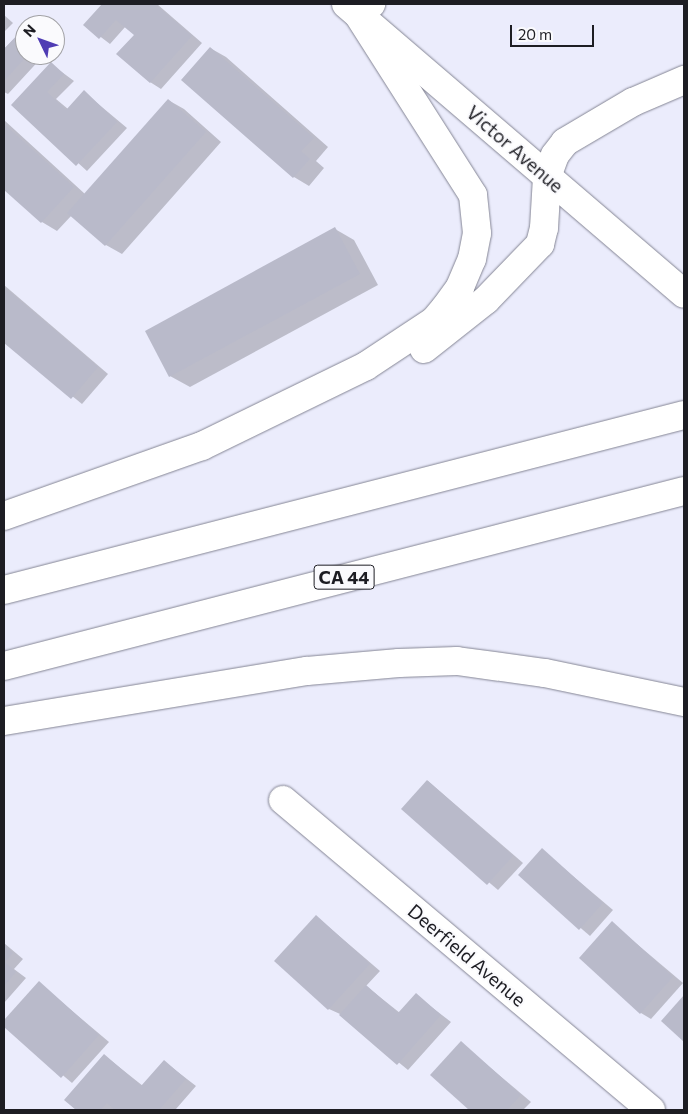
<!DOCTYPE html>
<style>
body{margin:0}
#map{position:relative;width:688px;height:1114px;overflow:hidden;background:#ebecfc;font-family:Commissioner,sans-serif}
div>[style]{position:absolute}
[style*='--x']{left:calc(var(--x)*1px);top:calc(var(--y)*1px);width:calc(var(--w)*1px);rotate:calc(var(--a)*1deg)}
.shadow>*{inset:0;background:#0003}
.building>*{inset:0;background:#b9baca}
.roads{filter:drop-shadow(0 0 1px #848594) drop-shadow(0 0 1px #848594)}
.minor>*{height:28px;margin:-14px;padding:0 14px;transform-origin:14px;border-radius:14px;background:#fff}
.major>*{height:28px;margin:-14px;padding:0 14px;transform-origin:14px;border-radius:14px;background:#fff}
.highway>*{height:28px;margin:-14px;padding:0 14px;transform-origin:14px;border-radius:14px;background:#fff}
span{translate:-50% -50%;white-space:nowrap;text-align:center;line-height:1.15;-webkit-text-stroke:4px #fafafd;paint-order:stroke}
.shield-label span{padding:1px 4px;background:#fafafd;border:1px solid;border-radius:4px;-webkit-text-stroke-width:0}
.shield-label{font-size:18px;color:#1d1d23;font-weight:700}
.street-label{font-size:19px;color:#1d1d23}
.frame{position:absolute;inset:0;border:5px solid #1d1d23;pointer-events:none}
.north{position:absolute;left:15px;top:15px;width:50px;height:50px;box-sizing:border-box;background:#fafafd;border:1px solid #a2a2a6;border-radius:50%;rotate:312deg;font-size:14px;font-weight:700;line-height:20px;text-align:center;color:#1d1d23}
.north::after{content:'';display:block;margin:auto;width:18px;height:22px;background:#4f3cb4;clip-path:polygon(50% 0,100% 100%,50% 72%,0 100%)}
.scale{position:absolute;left:510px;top:25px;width:84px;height:22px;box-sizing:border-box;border:2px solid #1d1d23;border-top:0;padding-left:6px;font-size:15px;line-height:18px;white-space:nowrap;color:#1d1d23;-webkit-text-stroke:4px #fafafd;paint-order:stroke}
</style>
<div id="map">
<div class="shadow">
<i style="clip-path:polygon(104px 4px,157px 4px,202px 43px,161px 89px,150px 82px,135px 35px,126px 26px,110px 44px,85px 25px)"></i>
<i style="clip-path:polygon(4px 15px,13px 23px,4px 32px)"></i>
<i style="clip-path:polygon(20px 33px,25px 36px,25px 55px,44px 55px,8px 94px,4px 92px,4px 49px)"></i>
<i style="clip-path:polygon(210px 48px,226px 57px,328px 147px,316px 161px,324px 168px,309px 186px,294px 177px)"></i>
<i style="clip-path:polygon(51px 64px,74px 81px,56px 99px,68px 109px,84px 92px,127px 128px,87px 171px,13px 104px)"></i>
<i style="clip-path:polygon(168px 100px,184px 109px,221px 142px,122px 254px,106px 245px,72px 215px,57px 231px,42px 222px,4px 188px,4px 120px,85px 194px)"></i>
<i style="clip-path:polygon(335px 229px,354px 240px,378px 285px,190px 387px,170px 376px)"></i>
<i style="clip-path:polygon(4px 285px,108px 374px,82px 404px,4px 341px)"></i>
<i style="clip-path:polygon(428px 781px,523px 863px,498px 890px,403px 809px)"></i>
<i style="clip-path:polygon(542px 850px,613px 910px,590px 936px,519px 875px)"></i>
<i style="clip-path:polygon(316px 916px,380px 971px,366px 986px,400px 1013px,416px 995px,451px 1022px,408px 1070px,340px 1014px,329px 1009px,276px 961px)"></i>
<i style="clip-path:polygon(612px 923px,683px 983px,651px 1019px,641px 1013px)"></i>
<i style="clip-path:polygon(4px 943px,23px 959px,14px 969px,26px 978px,4px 1003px)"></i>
<i style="clip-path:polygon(39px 983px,109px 1042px,72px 1083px,4px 1025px)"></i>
<i style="clip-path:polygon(461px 1043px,531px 1102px,523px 1110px,471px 1110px,432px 1075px)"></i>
<i style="clip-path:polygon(104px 1055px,143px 1086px,165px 1062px,196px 1086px,176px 1109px,179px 1110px,78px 1110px,66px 1099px)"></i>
</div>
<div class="building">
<i style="clip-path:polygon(102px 4px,155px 4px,192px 36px,150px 83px,116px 54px,134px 35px,116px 20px,99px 39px,83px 25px)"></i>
<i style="clip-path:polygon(20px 32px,25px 37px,25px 55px,28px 55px,4px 81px,4px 49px)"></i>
<i style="clip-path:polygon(210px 47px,314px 138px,301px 151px,310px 159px,293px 178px,181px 80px)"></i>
<i style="clip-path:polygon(51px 62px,64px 74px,47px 92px,66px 110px,84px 90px,117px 122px,76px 166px,11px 105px)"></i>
<i style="clip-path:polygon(168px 99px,206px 132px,105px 246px,67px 213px)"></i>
<i style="clip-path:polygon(4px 124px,74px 187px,41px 223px,4px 190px)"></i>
<i style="clip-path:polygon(335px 227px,360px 274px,169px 377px,145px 331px)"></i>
<i style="clip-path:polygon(4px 287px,98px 367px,71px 399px,4px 343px)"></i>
<i style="clip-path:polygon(427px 780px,513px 856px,487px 885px,401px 809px)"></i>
<i style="clip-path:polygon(542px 848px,603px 903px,579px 930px,518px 875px)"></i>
<i style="clip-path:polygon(316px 915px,370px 964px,328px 1010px,274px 961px)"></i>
<i style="clip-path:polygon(612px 921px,673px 977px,640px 1014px,579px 958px)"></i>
<i style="clip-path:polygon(4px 944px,13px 953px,5px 962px,16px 972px,4px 986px)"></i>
<i style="clip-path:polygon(39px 981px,99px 1035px,61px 1078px,4px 1027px,4px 1020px)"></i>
<i style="clip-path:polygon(366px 985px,398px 1013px,416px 993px,441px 1015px,397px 1065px,339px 1015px)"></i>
<i style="clip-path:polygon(684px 995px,684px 1042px,661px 1021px)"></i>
<i style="clip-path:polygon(461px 1041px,521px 1095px,507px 1110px,469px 1110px,430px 1075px)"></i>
<i style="clip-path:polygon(104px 1054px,141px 1086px,164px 1060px,186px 1079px,159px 1110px,115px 1110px,107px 1103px,100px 1110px,76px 1110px,64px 1100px)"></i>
</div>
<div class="roads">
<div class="minor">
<i style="--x:357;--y:13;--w:17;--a:-33"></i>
<i style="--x:283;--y:800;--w:481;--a:40.1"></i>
</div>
<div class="major">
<i style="--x:346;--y:4;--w:445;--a:40.6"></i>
</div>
<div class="highway">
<i style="--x:424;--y:349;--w:79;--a:-38.3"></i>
<i style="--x:486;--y:300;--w:78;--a:-46"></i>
<i style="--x:540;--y:244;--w:16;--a:-76"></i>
<i style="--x:544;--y:228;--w:51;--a:-86.6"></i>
<i style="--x:547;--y:177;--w:23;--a:-70"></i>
<i style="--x:555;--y:155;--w:16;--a:-52"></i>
<i style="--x:565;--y:142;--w:79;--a:-30.5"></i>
<i style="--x:633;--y:102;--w:56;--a:-23.3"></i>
<i style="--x:4;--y:516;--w:210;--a:-19.5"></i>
<i style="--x:202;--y:446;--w:182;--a:-26"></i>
<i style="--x:366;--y:366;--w:82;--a:-33.5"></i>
<i style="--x:434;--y:321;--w:17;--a:-50"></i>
<i style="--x:445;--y:308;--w:26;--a:-54"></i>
<i style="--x:460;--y:287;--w:30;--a:-67"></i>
<i style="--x:472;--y:259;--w:26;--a:-79"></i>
<i style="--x:477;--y:233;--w:38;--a:-96"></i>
<i style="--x:473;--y:195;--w:216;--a:-122.5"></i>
<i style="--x:4;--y:590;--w:702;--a:-14.43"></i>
<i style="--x:4;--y:666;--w:702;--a:-14.43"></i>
<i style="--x:4;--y:721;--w:307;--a:-9.4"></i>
<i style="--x:307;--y:671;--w:92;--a:-5"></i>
<i style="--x:399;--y:663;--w:58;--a:-2"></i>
<i style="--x:457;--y:661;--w:89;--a:7.8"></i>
<i style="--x:545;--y:673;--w:142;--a:11.8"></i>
</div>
</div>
<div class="shield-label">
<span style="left:344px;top:577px">CA 44</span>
</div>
<div class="street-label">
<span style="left:515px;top:149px;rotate:41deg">Victor Avenue</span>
<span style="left:467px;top:955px;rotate:40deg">Deerfield Avenue</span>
</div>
<div class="frame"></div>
<div class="north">N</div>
<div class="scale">20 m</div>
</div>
